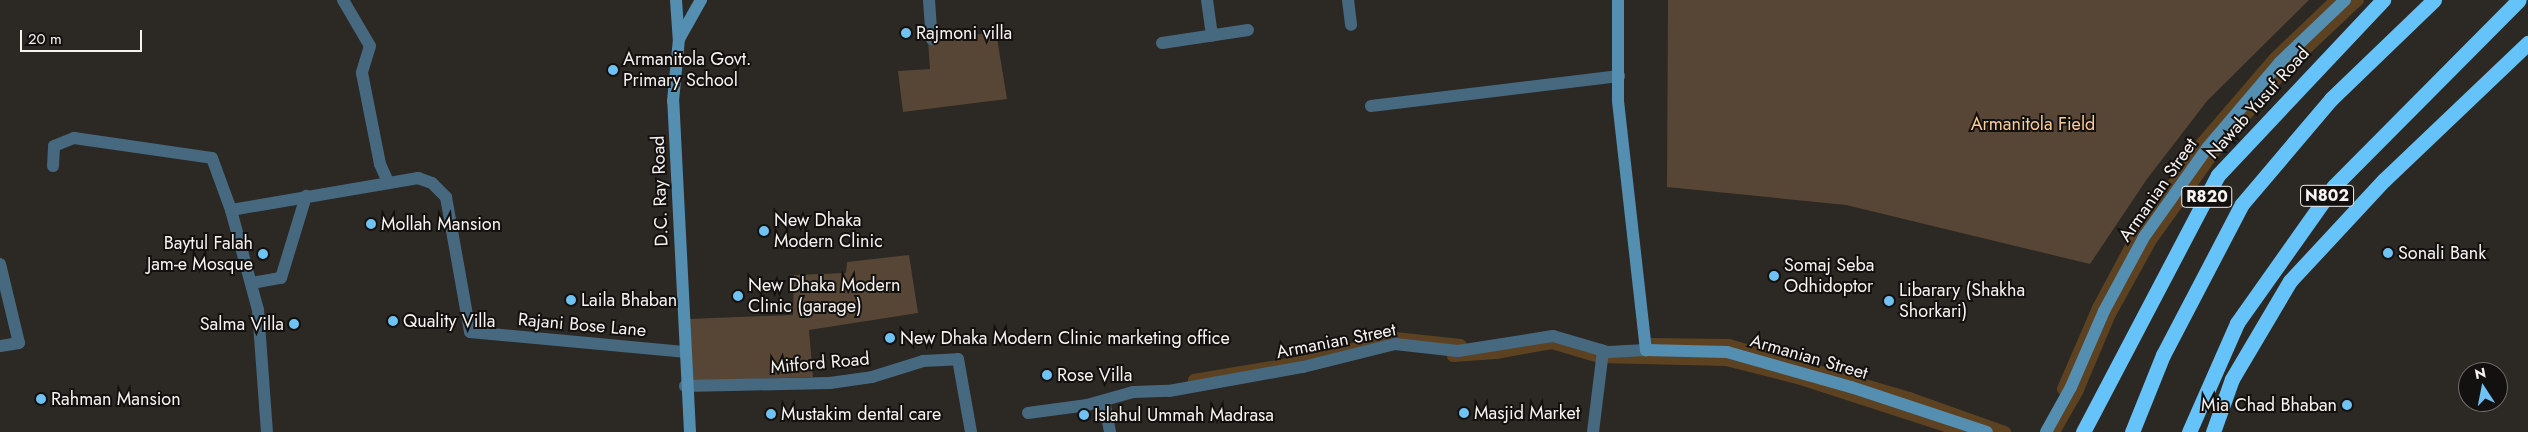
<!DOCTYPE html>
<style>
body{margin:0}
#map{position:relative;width:2528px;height:432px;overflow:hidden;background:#2c2823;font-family:Jost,sans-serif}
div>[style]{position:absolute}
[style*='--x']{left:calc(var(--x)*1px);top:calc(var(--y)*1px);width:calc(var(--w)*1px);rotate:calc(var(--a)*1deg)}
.green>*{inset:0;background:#574635}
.stream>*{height:12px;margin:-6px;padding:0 6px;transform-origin:6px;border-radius:6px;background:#5d4222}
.street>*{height:12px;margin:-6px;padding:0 6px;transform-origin:6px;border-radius:6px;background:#466980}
.secondary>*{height:12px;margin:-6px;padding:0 6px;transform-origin:6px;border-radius:6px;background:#548eb1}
.highway>*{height:15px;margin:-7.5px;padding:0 7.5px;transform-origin:7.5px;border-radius:7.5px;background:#65c3fa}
.dots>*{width:14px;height:14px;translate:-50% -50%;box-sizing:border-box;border:2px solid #13110f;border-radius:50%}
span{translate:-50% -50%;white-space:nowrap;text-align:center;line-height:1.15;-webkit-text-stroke:4px #13110f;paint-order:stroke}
.shield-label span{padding:1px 4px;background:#13110f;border:1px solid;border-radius:4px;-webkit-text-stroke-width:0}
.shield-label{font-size:16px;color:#f6f3f0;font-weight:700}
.poi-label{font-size:18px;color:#f6f3f0}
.left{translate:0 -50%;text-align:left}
.right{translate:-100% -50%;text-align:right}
.street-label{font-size:18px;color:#f6f3f0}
.park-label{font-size:18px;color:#fcca95}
.north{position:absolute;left:2458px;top:362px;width:50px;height:50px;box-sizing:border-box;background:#13110f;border:1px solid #6e6b69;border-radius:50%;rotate:349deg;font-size:14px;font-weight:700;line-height:20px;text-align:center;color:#f6f3f0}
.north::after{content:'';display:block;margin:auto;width:18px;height:22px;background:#6fc2f4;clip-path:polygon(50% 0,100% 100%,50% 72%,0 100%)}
.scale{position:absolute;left:20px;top:30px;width:122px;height:22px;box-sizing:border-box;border:2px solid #f6f3f0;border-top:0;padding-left:6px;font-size:15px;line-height:18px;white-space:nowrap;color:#f6f3f0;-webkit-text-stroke:4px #13110f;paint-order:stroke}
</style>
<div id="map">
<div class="green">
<i style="clip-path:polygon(1668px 0,2309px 0,2207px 101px,2147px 179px,2090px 264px,1846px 205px,1667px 187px)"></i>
<i style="clip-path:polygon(996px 32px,1007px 99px,903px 112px,898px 71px,930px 69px,928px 41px)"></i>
<i style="clip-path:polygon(909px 255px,918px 313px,809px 330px,813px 377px,691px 381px,688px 319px,793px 315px,794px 275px,846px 273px,847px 262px)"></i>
</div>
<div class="stream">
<i style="--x:1652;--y:344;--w:77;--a:0.7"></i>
<i style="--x:1729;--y:345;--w:188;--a:16.4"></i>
<i style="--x:1909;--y:398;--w:102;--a:19.5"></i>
<i style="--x:1453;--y:356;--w:43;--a:-4"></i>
<i style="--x:1496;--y:353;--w:57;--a:-10.1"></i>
<i style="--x:1552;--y:343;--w:49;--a:16.6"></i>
<i style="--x:1599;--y:357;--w:127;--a:1.4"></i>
<i style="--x:1726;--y:360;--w:77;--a:14.2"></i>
<i style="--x:1801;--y:379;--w:171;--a:18"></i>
<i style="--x:1194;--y:380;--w:109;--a:-9.5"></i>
<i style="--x:1302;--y:362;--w:96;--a:-14.5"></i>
<i style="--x:1395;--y:338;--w:66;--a:6.1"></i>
<i style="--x:2063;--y:389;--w:88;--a:-66.6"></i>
<i style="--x:2098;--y:308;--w:85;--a:-61.9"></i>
<i style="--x:2138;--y:233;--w:112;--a:-54.5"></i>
<i style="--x:2203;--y:142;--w:111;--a:-49.4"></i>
<i style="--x:2275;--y:58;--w:84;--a:-43.6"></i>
<i style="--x:2054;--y:432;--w:46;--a:-60.1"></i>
<i style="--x:2077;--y:392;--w:85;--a:-67.1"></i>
<i style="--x:2110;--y:314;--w:85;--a:-61"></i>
<i style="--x:2151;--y:240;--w:110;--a:-54.3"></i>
<i style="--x:2215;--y:151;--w:109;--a:-49.5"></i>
<i style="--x:2286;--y:68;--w:99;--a:-43.4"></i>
</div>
<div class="street">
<i style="--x:343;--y:0;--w:53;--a:59.6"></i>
<i style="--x:370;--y:46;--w:28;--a:107"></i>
<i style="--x:362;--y:73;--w:93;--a:78.8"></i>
<i style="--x:380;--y:164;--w:20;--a:66"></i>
<i style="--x:929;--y:0;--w:39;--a:86"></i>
<i style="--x:1207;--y:0;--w:36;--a:82"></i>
<i style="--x:1348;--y:0;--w:25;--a:83"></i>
<i style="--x:1162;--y:43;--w:87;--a:-8.6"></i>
<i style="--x:1371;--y:106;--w:250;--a:-6.9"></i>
<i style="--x:53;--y:166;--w:20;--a:-87"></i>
<i style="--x:54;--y:146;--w:22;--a:-22"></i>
<i style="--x:74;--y:138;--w:139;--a:8.2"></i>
<i style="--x:212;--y:158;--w:55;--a:69.9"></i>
<i style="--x:231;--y:210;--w:104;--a:74.9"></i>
<i style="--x:258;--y:310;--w:122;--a:85.8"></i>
<i style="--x:231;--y:210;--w:190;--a:-9.7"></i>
<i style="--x:418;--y:178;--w:15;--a:20"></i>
<i style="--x:432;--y:183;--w:20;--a:45"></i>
<i style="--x:446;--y:197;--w:137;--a:79.9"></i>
<i style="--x:470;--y:332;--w:215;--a:5.3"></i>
<i style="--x:0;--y:264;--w:81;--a:76.5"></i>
<i style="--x:19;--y:343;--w:19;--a:171"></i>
<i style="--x:252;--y:283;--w:29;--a:-10"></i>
<i style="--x:281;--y:278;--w:86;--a:-73"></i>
<i style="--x:685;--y:386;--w:145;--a:-1.2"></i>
<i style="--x:830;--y:383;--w:42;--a:-8.1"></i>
<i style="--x:872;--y:377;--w:53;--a:-17.4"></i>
<i style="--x:923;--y:361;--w:35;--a:-3"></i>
<i style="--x:958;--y:359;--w:74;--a:79.9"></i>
<i style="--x:1104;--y:401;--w:32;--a:79"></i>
<i style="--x:1028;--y:413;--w:60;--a:-7.7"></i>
<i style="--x:1087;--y:405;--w:48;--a:-15.8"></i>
<i style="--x:1133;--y:392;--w:36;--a:-2"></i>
<i style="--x:1169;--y:391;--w:136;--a:-10.2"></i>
<i style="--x:1303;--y:367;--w:95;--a:-14"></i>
<i style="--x:1395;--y:344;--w:63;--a:6.3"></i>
<i style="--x:1458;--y:351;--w:96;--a:-9"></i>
<i style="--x:1553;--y:336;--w:57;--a:16.2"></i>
<i style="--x:1608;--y:352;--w:38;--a:-3"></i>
<i style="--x:1593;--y:432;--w:82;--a:-83"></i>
</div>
<div class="secondary">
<i style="--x:676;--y:0;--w:39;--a:86"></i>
<i style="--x:1618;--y:0;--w:101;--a:90"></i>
<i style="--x:1618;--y:101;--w:251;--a:83.6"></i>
<i style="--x:1646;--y:350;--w:81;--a:1.4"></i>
<i style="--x:1727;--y:352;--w:129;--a:15.8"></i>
<i style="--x:1851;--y:387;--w:143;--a:18.3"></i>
<i style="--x:690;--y:432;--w:331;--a:-92.9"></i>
<i style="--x:673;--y:101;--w:62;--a:-84.5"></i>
<i style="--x:679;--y:39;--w:45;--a:-60.6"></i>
<i style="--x:2046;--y:432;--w:51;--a:-60.9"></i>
<i style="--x:2071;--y:387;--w:83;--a:-66.5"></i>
<i style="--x:2104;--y:311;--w:84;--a:-61.6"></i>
<i style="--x:2144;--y:237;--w:110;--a:-54.6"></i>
<i style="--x:2208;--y:147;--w:111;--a:-49.7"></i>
<i style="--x:2280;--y:62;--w:90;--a:-43.6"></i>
</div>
<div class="highway">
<i style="--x:2083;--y:432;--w:290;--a:-62.3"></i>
<i style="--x:2218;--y:175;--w:241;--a:-46.7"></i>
<i style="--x:2132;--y:432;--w:83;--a:-68.1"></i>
<i style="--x:2163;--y:355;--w:170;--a:-62.4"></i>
<i style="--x:2242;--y:204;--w:138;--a:-49.7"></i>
<i style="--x:2331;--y:99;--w:143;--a:-43.9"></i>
<i style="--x:2189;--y:432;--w:119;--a:-66.2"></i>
<i style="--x:2237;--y:323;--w:168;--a:-54.7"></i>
<i style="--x:2334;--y:186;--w:262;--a:-45.2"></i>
<i style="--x:2213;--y:432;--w:56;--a:-70.3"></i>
<i style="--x:2232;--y:379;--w:114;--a:-59.4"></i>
<i style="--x:2290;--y:281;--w:138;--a:-47.1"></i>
<i style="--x:2384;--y:180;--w:199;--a:-43.6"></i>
</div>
<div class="dots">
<i style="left:906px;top:33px;background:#6fc2f4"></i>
<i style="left:613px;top:70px;background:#6fc2f4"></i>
<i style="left:371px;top:224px;background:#6fc2f4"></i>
<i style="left:764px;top:231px;background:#6fc2f4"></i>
<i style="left:2388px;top:253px;background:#6fc2f4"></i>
<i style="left:263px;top:254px;background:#6fc2f4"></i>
<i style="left:1774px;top:276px;background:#6fc2f4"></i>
<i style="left:738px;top:296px;background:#6fc2f4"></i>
<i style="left:571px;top:300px;background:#6fc2f4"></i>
<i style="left:1889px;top:301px;background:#6fc2f4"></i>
<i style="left:393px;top:321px;background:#6fc2f4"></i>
<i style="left:294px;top:324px;background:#6fc2f4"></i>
<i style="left:890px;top:338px;background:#6fc2f4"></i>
<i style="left:1047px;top:375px;background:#6fc2f4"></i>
<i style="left:41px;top:399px;background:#6fc2f4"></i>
<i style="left:2347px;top:405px;background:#6fc2f4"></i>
<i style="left:1464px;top:413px;background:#6fc2f4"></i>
<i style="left:771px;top:414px;background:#6fc2f4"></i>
<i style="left:1084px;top:415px;background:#6fc2f4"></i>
</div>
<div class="shield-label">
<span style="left:2327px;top:196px">N802</span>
<span style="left:2207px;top:197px">R820</span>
</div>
<div class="poi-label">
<span class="left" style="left:916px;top:33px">Rajmoni villa</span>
<span class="left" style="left:623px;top:70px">Armanitola Govt.<br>Primary School</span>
<span class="left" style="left:774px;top:231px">New Dhaka<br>Modern Clinic</span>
<span class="left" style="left:381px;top:224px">Mollah Mansion</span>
<span class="right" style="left:253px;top:254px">Baytul Falah<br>Jam-e Mosque</span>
<span class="left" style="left:2398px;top:253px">Sonali Bank</span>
<span class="left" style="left:1784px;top:276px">Somaj Seba<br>Odhidoptor</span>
<span class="left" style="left:748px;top:296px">New Dhaka Modern<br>Clinic (garage)</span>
<span class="left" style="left:1899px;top:301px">Libarary (Shakha<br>Shorkari)</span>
<span class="left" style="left:581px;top:300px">Laila Bhaban</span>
<span class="left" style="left:403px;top:321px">Quality Villa</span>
<span class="right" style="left:284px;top:324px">Salma Villa</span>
<span class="left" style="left:900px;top:338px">New Dhaka Modern Clinic marketing office</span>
<span class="left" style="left:1057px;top:375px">Rose Villa</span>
<span class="left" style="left:51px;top:399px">Rahman Mansion</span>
<span class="right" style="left:2337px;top:405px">Mia Chad Bhaban</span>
<span class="left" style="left:1474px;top:413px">Masjid Market</span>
<span class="left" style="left:781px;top:414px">Mustakim dental care</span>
<span class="left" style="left:1094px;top:415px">Islahul Ummah Madrasa</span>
</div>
<div class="street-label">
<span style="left:2258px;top:103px;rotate:-48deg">Nawab Yusuf Road</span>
<span style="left:2158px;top:190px;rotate:-55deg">Armanian Street</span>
<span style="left:660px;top:191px;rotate:-92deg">D.C. Ray Road</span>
<span style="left:582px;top:325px;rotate:5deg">Rajani Bose Lane</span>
<span style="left:1336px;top:341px;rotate:-11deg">Armanian Street</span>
<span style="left:1809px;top:357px;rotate:16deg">Armanian Street</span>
<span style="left:820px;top:363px;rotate:-5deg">Mitford Road</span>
</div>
<div class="park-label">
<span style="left:2033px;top:124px">Armanitola Field</span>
</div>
<div class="north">N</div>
<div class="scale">20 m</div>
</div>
